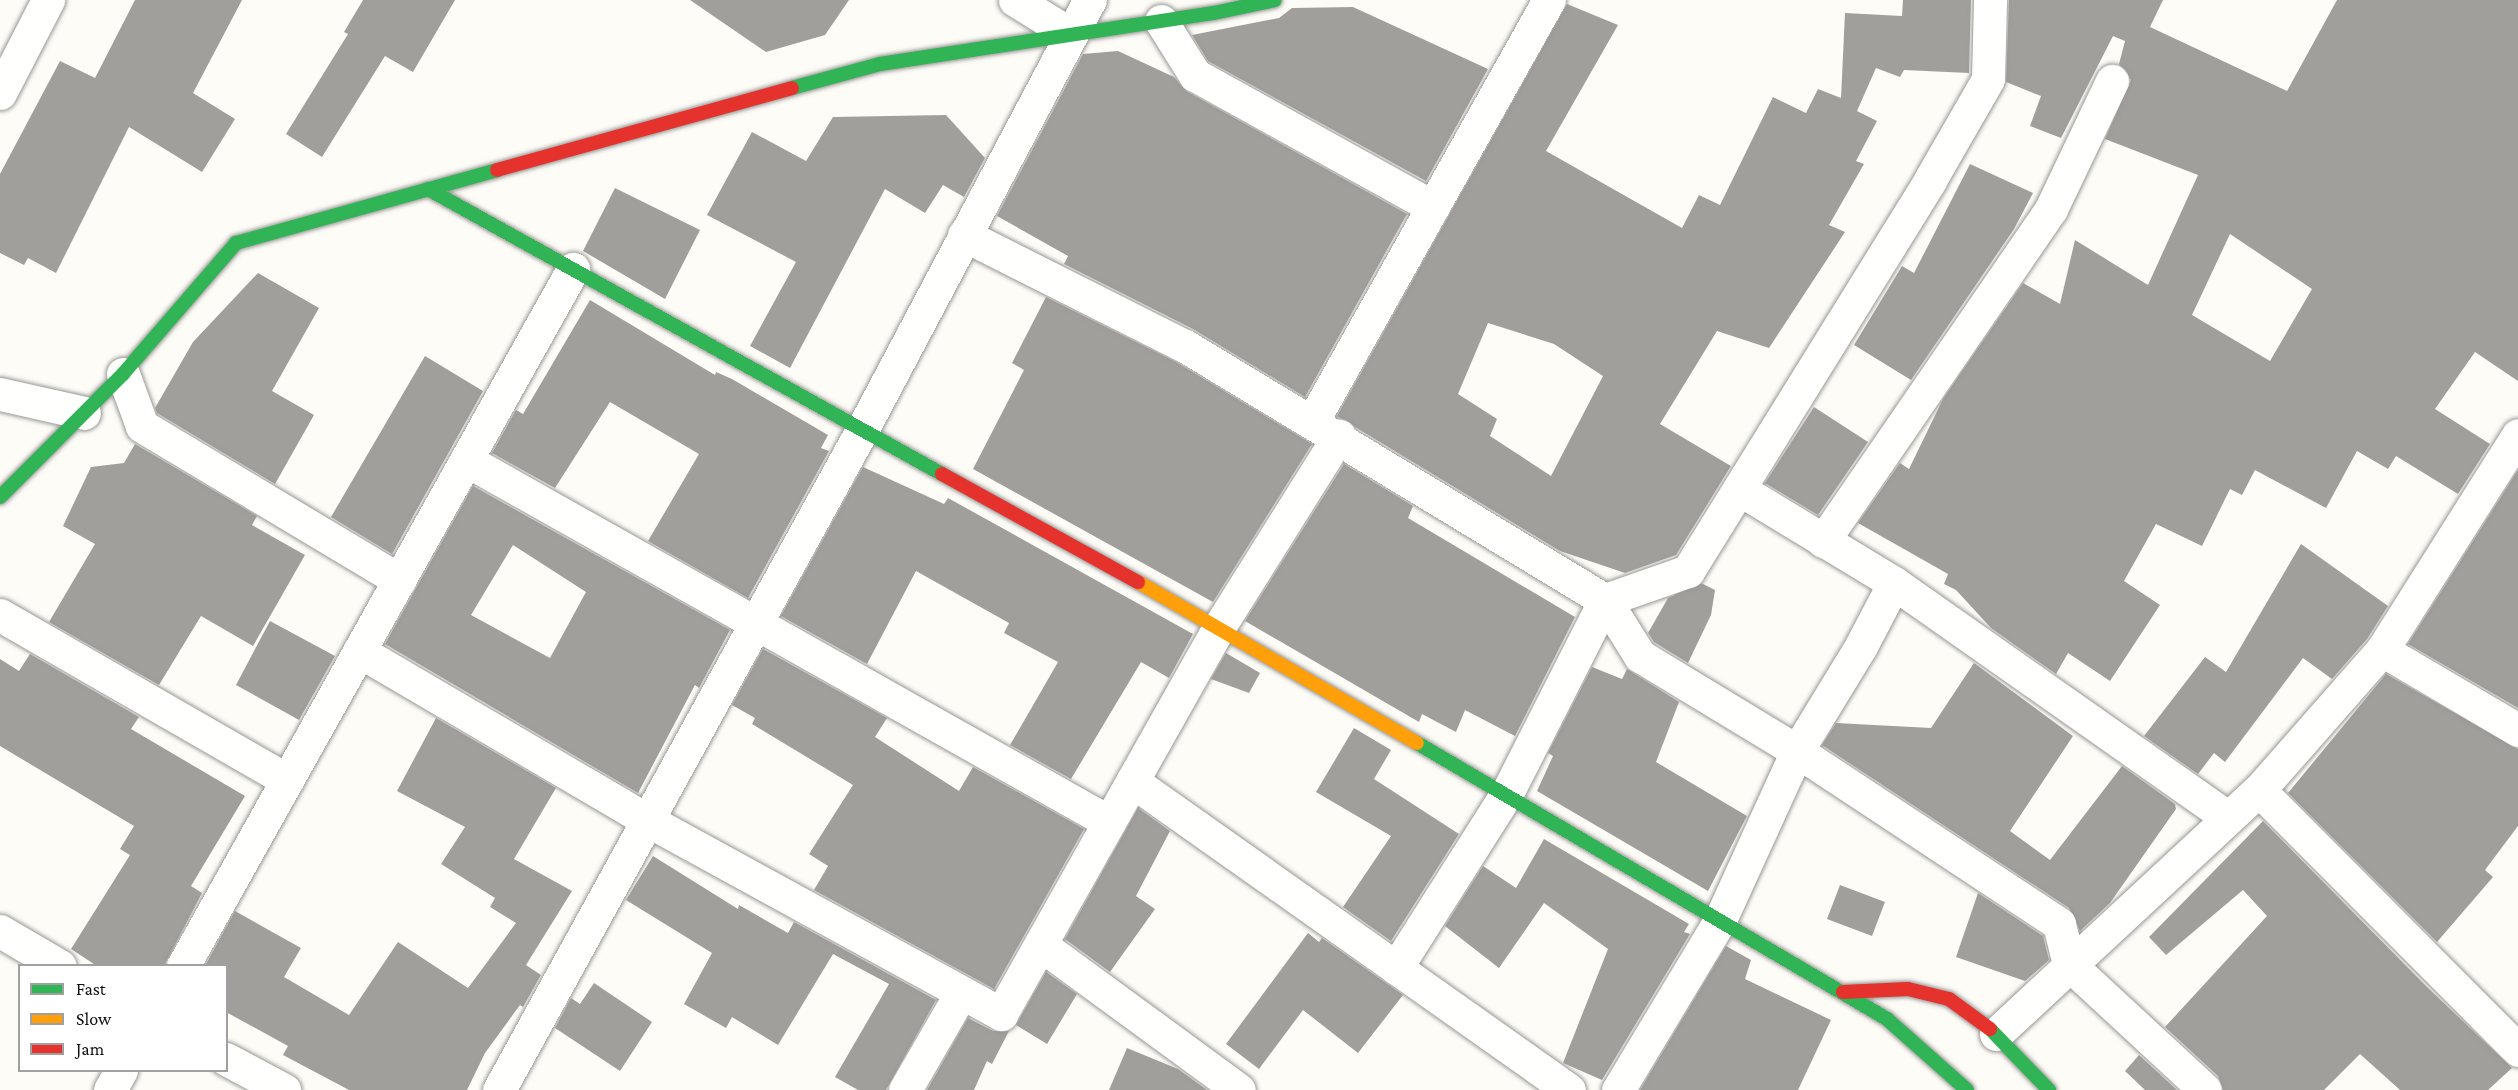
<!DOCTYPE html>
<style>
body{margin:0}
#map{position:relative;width:2518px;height:1090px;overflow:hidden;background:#fdfcf7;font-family:"Crimson Pro",serif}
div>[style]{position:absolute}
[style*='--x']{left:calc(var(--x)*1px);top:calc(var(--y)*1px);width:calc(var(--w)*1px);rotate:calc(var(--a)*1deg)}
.building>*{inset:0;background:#a19f9c}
.roads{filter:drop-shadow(0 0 2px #979795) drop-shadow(0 0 2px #979795)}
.street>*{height:33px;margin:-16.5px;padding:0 16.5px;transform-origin:16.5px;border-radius:16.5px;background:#fffffe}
.fast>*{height:14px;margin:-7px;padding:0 7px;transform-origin:7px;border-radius:7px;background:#30b455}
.slow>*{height:14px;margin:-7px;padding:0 7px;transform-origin:7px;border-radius:7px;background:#ff9f0a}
.jam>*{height:14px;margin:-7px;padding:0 7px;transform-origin:7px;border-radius:7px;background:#e5322d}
span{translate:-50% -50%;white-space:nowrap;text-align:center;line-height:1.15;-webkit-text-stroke:6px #fff;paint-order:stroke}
.legend{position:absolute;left:18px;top:964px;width:210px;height:108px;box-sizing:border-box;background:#fff;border:2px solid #a0a0a0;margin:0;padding:8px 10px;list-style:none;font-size:18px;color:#111}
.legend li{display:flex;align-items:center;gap:12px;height:30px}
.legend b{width:30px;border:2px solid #a0a0a0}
</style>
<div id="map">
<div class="building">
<i style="clip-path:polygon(135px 0,242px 0,193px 93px,235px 119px,202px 172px,129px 127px,56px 273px,28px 258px,24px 265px,0 253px,0 174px,60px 61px,95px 78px)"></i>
<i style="clip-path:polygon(363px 0,455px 0,413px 72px,385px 56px,322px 157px,286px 134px,348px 34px,344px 32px)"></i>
<i style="clip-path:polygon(690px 0,849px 0,825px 35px,766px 52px)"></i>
<i style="clip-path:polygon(evenodd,1903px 0,1971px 0,1969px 73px,1904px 70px,1900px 77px,1876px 68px,1857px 111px,1877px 121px,1856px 161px,1864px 164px,1829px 225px,1845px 232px,1769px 348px,1717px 331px,1660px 424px,1731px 466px,1676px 555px,1625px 573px,1560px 551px,1337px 416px,1567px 4px,1618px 25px,1546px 151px,1682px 228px,1699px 195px,1720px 205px,1773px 97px,1806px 113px,1818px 89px,1841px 98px,1845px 13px,1902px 16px,1903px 0,1488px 323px,1554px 344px,1603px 376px,1551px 476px,1490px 436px,1497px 419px,1458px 394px,1488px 323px)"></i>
<i style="clip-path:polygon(evenodd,2009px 0,2163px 0,2150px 27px,2287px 91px,2337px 0,2518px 0,2518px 381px,2475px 352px,2435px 409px,2490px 444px,2458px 494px,2396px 456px,2388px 469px,2357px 451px,2326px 508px,2255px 470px,2242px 495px,2230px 489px,2202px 546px,2156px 524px,2124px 581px,2160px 605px,2110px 681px,2068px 653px,2056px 674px,1991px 628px,1956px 590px,1944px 584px,1948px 574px,1858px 523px,1900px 463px,1909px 469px,1943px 399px,2023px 283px,2060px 304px,2075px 240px,2148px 285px,2198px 175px,2105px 139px,2131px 80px,2119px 64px,2125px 41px,2113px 36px,2061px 138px,2030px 126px,2041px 96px,2006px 82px,2009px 0,2230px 234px,2312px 289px,2270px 361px,2192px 315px,2230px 234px)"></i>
<i style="clip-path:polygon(1353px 7px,1488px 69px,1426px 181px,1208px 61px,1192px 35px,1279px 18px,1292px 8px)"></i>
<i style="clip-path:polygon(1118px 51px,1174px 77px,1186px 91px,1407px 214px,1305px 397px,1193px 329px,1064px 264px,1068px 256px,997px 216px,1083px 54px)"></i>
<i style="clip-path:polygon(946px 115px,985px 158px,964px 197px,943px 185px,925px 213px,885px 189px,790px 368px,750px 346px,796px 262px,707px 215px,752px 132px,806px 161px,833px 117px)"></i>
<i style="clip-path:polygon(1970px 164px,2033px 193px,2014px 229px,1911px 380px,1854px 345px,1902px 266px,1914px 273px)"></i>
<i style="clip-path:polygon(615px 188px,700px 230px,665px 299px,583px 251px)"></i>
<i style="clip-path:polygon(258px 273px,319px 308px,272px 391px,314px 415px,275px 484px,157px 413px,155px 408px,193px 342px)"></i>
<i style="clip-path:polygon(1046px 297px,1176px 362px,1312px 444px,1213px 602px,973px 469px,1024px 370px,1012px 363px)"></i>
<i style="clip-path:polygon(590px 300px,715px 375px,716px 372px,732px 379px,828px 435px,821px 448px,829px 451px,748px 598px,648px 541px,699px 454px,610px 402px,555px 488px,492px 453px,516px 410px,523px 414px)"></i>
<i style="clip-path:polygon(425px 356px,483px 391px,392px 554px,331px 517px)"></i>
<i style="clip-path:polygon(1814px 407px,1868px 442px,1818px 515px,1765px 483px)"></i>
<i style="clip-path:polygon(135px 444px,257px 516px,252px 525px,305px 555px,253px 646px,201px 616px,159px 685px,49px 622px,95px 544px,63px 526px,91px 467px,124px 463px)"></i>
<i style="clip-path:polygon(1344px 464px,1413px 506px,1408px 518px,1575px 617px,1515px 736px,1465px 710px,1456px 732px,1422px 714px,1419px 722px,1245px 621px)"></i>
<i style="clip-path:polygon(863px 467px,944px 504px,948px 498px,1193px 634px,1169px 678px,1141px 662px,1071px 779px,1010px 745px,1058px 662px,1004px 633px,1009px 623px,916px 571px,867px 664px,781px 616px)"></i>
<i style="clip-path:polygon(2518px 470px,2518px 708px,2408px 644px)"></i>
<i style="clip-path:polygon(evenodd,473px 486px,730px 630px,699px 688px,695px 685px,638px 793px,385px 644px,473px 486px,513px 545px,586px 592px,550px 658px,471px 615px,513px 545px)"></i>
<i style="clip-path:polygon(2301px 544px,2388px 606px,2367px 639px,2332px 679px,2303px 658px,2225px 762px,2214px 753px,2198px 774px,2144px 736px,2205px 657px,2226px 672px)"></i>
<i style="clip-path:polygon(1701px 583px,1715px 590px,1711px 615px,1688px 663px,1654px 642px,1648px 633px,1668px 598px)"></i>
<i style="clip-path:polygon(270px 621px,335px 656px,299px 720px,236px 685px)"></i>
<i style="clip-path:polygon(763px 649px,887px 718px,875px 737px,959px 791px,973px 767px,1084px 829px,994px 989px,814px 890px,828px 866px,809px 854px,853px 785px,752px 724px,755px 718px,732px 705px)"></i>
<i style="clip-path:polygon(1226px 653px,1260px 673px,1249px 693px,1211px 679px)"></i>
<i style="clip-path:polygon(30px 654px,139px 717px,131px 729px,245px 796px,191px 886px,202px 893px,164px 966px,97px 966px,71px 949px,130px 855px,120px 849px,134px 826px,0 746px,0 659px,19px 671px)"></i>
<i style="clip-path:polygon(1974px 663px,2073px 736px,2010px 831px,2050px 860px,2122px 766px,2175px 804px,2176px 809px,2110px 903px,2080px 931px,2069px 908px,1822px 745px,1836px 723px,1931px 728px)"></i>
<i style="clip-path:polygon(1592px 667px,1622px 679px,1627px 669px,1679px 702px,1656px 762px,1747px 816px,1708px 891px,1537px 791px,1553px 756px,1548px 753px)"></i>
<i style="clip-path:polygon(2386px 674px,2518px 749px,2518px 826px,2485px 870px,2493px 877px,2437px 942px,2288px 793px)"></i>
<i style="clip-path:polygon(436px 718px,556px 788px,514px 859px,572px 891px,526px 965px,541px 975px,523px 1007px,520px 1005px,485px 1053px,467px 1090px,349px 1090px,283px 1055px,288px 1046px,226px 1012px,226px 966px,205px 966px,235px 911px,301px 948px,284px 977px,349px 1015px,398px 942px,468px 988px,516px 923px,490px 907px,495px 898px,441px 864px,465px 827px,397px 791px)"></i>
<i style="clip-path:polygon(1354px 728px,1391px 750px,1374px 779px,1459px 834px,1391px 941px,1343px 907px,1391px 836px,1316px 792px)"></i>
<i style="clip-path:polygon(1138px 808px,1170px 831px,1136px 896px,1155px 909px,1110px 972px,1065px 939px)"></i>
<i style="clip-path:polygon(2263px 821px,2427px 987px,2512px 1068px,2488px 1090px,2400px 1090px,2360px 1054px,2324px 1090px,2223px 1090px,2218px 1076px,2165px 1027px,2267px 916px,2243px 890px,2166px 955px,2149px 937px)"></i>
<i style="clip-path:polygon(1544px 839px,1689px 924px,1684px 932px,1690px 934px,1602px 1080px,1563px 1063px,1608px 949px,1544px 903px,1499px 968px,1445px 926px,1483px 866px,1516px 888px)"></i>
<i style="clip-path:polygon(653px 856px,738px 909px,739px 905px,788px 933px,794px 922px,936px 1000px,886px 1090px,858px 1090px,835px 1077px,889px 984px,833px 954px,778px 1045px,732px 1017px,726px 1028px,684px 1004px,712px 953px,626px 900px)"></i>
<i style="clip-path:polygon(1840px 885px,1885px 902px,1872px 936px,1827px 919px)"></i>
<i style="clip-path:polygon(1978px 893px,2043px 936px,2049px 960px,2025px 981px,1956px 957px)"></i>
<i style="clip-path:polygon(1308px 933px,1319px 942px,1322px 938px,1403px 995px,1358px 1053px,1303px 1010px,1259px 1069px,1226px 1044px)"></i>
<i style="clip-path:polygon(1726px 946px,1751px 960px,1745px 979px,1831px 1020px,1798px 1090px,1640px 1090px)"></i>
<i style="clip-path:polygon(1046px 972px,1077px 994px,1047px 1044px,1016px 1025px)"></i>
<i style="clip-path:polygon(594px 983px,652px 1022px,620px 1071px,555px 1028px,571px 998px,580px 1004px)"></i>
<i style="clip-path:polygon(968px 1018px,993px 1031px,1009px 1031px,992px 1064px,987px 1061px,974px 1090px,927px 1090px)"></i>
<i style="clip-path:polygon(1127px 1048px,1178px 1069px,1207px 1090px,1109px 1090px)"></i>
<i style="clip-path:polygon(2139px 1055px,2177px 1090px,2145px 1090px,2125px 1071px)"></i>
</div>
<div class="roads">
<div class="street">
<i style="--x:1015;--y:0;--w:65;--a:31.7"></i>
<i style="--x:1161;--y:21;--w:64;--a:57.8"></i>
<i style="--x:1195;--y:75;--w:272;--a:29"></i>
<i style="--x:0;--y:93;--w:105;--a:-62.7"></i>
<i style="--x:964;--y:235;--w:247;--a:26.7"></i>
<i style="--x:1185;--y:346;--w:491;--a:31.2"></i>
<i style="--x:1605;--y:600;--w:66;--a:58"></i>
<i style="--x:1640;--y:656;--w:184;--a:31.2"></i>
<i style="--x:1797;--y:751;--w:314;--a:33.4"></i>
<i style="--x:2059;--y:924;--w:41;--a:76"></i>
<i style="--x:2069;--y:964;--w:185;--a:42.8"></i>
<i style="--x:123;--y:374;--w:55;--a:69.9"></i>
<i style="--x:142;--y:426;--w:300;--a:30.9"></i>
<i style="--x:0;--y:394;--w:86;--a:12.7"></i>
<i style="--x:1312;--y:422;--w:484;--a:-60.7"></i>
<i style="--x:466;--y:460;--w:738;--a:29.38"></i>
<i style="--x:1739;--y:489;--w:181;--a:31.2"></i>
<i style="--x:1894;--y:583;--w:408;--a:35.1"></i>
<i style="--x:1823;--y:541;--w:403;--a:-55.5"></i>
<i style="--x:2051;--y:209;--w:142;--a:-64.5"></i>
<i style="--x:0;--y:615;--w:331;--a:29.9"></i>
<i style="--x:2382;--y:650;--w:158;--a:30.5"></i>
<i style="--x:359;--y:651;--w:334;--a:30.4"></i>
<i style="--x:647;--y:820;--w:404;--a:28.7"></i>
<i style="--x:1001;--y:1014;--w:444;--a:-60.6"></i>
<i style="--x:1219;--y:627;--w:226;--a:-57.9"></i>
<i style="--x:1132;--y:781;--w:535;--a:35.26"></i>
<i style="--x:2259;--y:790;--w:367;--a:45.1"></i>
<i style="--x:0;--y:931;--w:69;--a:30.3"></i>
<i style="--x:1041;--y:945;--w:245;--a:36.2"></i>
<i style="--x:183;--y:966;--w:799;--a:-60.77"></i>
<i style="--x:1396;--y:968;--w:205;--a:-57.6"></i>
<i style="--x:1506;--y:795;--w:219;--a:-63.1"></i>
<i style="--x:1605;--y:600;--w:88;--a:-19.3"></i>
<i style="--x:1688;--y:571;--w:460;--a:-58.2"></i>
<i style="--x:1930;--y:180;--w:116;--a:-60.1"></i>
<i style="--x:1988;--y:79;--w:79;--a:-88.5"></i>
<i style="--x:1996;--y:1034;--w:359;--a:-42.9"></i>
<i style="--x:2259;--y:790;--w:186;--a:-48.7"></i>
<i style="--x:2382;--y:650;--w:254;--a:-57.7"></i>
<i style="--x:226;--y:1059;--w:66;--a:28.1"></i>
<i style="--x:110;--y:1090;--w:23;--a:-61"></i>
<i style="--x:499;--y:1090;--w:753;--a:-61.19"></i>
<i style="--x:862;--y:430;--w:487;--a:-62.1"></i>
<i style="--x:905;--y:1090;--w:112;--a:-60"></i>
<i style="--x:1618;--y:1090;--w:198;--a:-59"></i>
<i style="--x:1720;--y:920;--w:186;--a:-65.5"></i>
<i style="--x:1797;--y:751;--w:123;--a:-58.6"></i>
<i style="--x:1861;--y:646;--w:71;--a:-62.4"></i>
</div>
<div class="fast">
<i style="--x:792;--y:88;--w:91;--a:-15.3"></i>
<i style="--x:880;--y:64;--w:338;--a:-8.7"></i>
<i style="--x:1214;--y:13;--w:62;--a:-12"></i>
<i style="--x:428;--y:189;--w:588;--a:29.01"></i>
<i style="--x:0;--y:497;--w:174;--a:-45"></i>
<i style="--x:123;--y:374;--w:173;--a:-49.2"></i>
<i style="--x:236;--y:243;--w:271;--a:-15.6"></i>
<i style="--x:1417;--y:743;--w:545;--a:30.42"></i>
<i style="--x:1887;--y:1019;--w:107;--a:41.6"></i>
<i style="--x:1990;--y:1029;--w:85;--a:46"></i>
</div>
<div class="slow">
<i style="--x:1138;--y:582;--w:322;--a:30"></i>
</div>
<div class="jam">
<i style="--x:497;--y:170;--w:306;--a:-15.5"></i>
<i style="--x:942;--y:474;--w:224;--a:28.9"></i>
<i style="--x:1843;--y:992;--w:65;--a:-2.6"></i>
<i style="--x:1908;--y:989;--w:42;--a:13.7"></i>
<i style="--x:1949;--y:999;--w:51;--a:36.2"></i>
</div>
</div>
<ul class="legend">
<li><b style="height:8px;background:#30b455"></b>Fast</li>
<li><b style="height:8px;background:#ff9f0a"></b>Slow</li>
<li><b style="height:8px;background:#e5322d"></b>Jam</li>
</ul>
</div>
